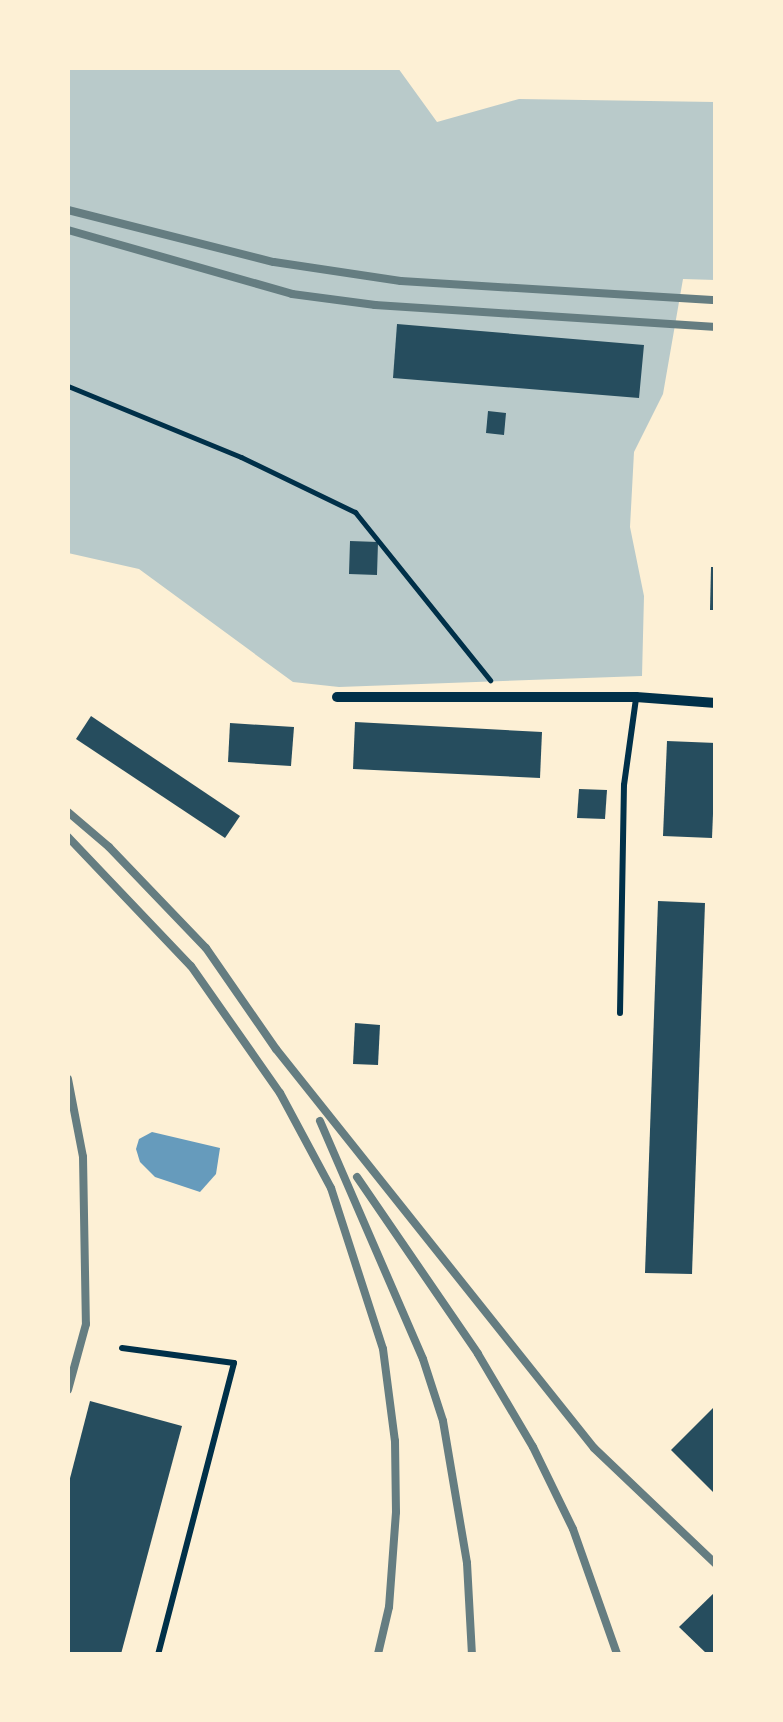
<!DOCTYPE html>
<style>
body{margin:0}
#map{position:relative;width:783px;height:1722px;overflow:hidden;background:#fdf0d5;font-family:"Open Sans",sans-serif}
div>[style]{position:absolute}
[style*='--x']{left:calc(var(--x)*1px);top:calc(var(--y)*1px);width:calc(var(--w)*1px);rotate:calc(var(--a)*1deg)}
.green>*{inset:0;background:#b9caca}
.water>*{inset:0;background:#669bbc}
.building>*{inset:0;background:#264d5e}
.path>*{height:5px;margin:-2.5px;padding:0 2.5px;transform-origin:2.5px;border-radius:2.5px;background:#003049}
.service>*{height:6px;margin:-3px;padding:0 3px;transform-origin:3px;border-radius:3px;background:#003049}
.minor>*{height:10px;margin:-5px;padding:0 5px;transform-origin:5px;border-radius:5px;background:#003049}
.rail>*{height:8px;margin:-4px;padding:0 4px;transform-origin:4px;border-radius:4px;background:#657d81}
span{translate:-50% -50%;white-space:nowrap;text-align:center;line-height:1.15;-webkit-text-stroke:8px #fdf0d5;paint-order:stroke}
.frame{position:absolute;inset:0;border:70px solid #fdf0d5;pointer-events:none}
</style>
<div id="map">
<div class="green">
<i style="clip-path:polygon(68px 68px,398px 68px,437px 122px,519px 99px,715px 102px,715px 280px,683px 279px,663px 394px,634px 452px,630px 527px,644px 596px,642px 676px,339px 687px,293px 682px,139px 569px,68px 553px)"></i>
</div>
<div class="water">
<i style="clip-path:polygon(152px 1132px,220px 1148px,216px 1174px,200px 1192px,155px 1177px,140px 1162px,136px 1149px,139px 1139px)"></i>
</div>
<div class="building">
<i style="clip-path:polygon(397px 324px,644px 345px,639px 398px,393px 378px)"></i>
<i style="clip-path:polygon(488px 411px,506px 413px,504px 435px,486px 433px)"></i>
<i style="clip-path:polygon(350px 541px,378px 542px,377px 575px,349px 574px)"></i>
<i style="clip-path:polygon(711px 567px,716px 567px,716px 610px,710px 610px)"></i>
<i style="clip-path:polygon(91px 716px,240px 816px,225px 838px,76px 739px)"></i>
<i style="clip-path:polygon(355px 722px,542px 732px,540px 778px,353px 769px)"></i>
<i style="clip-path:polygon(230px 723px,294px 727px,291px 766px,228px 762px)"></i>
<i style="clip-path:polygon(667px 741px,716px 743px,712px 838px,663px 836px)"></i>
<i style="clip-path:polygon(579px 789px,607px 790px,605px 819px,577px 818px)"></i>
<i style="clip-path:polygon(658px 901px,705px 903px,692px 1274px,645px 1273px)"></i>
<i style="clip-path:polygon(355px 1023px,380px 1025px,378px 1065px,353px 1064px)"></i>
<i style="clip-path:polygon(90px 1401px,182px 1426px,121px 1654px,68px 1654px,68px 1486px)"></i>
<i style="clip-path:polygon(716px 1405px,716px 1495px,671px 1450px)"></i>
<i style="clip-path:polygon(716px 1591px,716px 1654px,707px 1654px,679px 1627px)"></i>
</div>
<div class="path">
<i style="--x:68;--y:386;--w:187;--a:22.3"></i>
<i style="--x:241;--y:457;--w:127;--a:25.8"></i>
<i style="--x:355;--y:512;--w:216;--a:51.2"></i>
</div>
<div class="service">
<i style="--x:620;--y:1013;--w:228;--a:-89"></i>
<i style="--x:624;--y:785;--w:88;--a:-82.1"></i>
<i style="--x:122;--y:1348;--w:113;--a:7.6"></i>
<i style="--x:234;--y:1363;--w:301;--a:104.6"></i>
</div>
<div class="minor">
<i style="--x:337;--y:697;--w:299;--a:0"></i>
<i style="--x:636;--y:697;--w:80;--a:4.3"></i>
</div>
<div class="rail">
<i style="--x:68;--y:210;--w:212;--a:14.2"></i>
<i style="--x:274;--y:262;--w:128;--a:8.5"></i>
<i style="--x:401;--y:281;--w:316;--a:3.5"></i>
<i style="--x:68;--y:230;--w:233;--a:15.9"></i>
<i style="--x:292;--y:294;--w:84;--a:7.5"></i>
<i style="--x:375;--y:305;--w:342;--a:3.7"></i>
<i style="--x:68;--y:812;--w:54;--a:40.5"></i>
<i style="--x:109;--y:847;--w:140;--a:46.2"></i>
<i style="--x:206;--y:948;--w:123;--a:55.3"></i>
<i style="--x:276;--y:1049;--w:510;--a:51.45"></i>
<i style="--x:594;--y:1448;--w:168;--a:43.6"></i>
<i style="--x:68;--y:837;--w:178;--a:46.4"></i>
<i style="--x:191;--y:966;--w:155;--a:55"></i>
<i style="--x:280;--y:1093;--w:108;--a:61.8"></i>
<i style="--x:331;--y:1188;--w:169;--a:72.1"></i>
<i style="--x:383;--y:1349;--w:93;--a:82.6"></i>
<i style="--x:395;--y:1441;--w:71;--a:89.2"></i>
<i style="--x:396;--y:1512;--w:95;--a:94.2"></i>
<i style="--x:389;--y:1607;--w:48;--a:103.2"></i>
<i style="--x:68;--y:1079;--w:79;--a:79.1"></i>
<i style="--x:83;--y:1157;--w:167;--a:89"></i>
<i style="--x:86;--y:1324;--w:68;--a:105.3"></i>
<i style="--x:320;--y:1121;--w:259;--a:66.6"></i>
<i style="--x:423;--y:1359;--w:65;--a:72.1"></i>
<i style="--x:443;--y:1421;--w:144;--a:80.4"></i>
<i style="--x:467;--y:1563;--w:91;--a:86.9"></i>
<i style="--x:357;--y:1177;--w:214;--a:55.6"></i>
<i style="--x:478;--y:1354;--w:108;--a:59.4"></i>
<i style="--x:533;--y:1447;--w:91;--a:64"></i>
<i style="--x:573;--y:1529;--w:133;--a:70.6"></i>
</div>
<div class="frame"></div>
</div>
